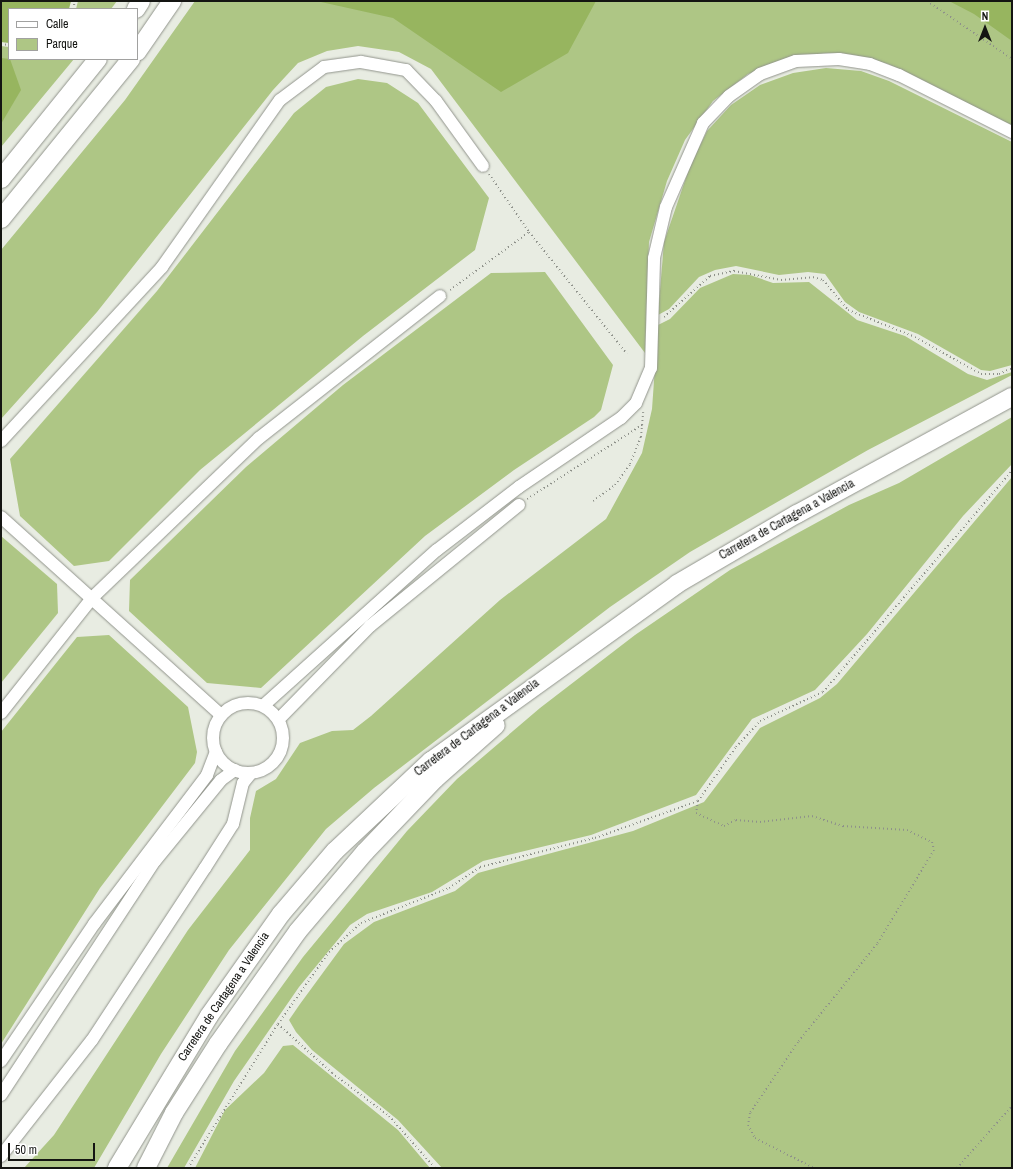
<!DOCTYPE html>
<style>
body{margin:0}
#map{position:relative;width:1013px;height:1169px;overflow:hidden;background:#e8ece2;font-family:"Archivo Narrow",sans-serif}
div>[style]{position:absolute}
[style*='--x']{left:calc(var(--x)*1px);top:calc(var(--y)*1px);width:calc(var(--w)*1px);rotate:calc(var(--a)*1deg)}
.green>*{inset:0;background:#aec685}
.forest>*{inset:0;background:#97b55f}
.path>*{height:2px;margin-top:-1px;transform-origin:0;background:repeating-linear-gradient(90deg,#8e918a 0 1px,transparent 0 4px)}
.roads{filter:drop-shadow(0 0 1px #91948c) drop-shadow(0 0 1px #91948c)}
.minor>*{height:12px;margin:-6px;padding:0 6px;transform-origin:6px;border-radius:6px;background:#fff}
.minor>.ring{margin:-6px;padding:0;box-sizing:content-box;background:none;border:12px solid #fff;border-radius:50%}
.highway>*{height:18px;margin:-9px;padding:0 9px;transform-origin:9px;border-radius:9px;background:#fff}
span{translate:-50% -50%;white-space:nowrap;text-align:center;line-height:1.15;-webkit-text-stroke:3px #fff;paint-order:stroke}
.street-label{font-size:12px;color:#141512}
.frame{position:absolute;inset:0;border:2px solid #141512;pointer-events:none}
.legend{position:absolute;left:8px;top:8px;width:130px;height:52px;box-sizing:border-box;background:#fff;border:1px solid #a1a1a0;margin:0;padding:5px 7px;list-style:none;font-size:12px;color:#141512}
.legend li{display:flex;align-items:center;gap:8px;height:20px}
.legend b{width:20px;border:1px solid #a1a1a0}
.north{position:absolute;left:965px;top:8px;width:40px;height:40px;-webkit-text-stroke:3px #fff;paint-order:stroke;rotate:0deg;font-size:11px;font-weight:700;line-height:16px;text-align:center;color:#141512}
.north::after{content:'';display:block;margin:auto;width:14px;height:18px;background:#141512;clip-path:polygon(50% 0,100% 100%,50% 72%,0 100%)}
.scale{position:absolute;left:8px;top:1143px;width:87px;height:18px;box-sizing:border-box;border:2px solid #141512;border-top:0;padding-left:5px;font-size:12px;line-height:14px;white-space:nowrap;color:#141512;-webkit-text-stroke:3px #fff;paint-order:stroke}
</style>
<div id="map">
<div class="green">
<i style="clip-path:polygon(78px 1px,117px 1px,111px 9px,76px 9px)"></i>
<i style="clip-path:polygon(195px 1px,1012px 1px,1012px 126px,888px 64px,854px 55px,828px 53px,786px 59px,748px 74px,713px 101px,685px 140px,667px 181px,649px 242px,645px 353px,431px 69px,399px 52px,358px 46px,327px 51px,298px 63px,273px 90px,97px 312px,1px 419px,1px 250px,125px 100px)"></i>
<i style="clip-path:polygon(1px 46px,9px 47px,9px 59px,74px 59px,1px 147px)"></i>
<i style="clip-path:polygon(826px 68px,861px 71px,889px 81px,1012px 142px,1012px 365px,990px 371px,981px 370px,918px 334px,859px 312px,845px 302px,825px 274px,808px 272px,779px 275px,736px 266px,715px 270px,699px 277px,669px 309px,658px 315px,664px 242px,690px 166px,707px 131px,731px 105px,760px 85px,793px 73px)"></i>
<i style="clip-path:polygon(358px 79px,387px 83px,418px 103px,489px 198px,475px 250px,363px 336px,200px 470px,109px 561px,74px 566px,20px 516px,10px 459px,157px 291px,294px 113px,326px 87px)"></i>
<i style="clip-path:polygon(545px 272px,613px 365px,601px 410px,594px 417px,514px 470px,425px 536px,261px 688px,207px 683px,129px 611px,130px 580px,246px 467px,343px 385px,491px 273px)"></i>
<i style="clip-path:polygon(733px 274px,750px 275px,773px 283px,809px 282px,857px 320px,905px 336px,968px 374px,987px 380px,1012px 372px,1012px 375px,868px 450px,690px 552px,610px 607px,374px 788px,326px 829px,229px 950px,161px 1054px,94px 1168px,24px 1168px,54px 1135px,188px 930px,250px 850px,250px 818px,256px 791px,276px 779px,300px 743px,332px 731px,353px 730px,371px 716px,500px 600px,606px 519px,642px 453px,652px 409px,658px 325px,670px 319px,700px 288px)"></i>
<i style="clip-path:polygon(1012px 417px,1012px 464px,963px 516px,867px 634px,815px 690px,752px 719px,696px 795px,591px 835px,483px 861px,432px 892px,367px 914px,350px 925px,299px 987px,234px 1081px,184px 1168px,167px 1168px,235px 1051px,303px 957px,407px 831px,457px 779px,540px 708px,635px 635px,730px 570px,849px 505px,899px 483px)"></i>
<i style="clip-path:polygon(1012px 477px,1012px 1168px,442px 1168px,398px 1120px,312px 1050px,296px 1032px,289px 1020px,300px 1004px,344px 944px,374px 922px,455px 891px,478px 873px,633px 831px,704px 802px,760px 728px,820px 698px,837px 684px)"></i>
<i style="clip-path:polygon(1px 536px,57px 584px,58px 613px,1px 683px)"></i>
<i style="clip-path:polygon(109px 635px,188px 707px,197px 752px,195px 763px,100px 888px,1px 1044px,1px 732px,77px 637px)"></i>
<i style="clip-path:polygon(293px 1045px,398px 1130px,430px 1168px,195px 1168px,225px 1110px,264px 1073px,283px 1046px)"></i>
</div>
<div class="forest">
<i style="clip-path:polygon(1px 1px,71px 1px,69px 9px,9px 9px,9px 43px,1px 42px)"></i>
<i style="clip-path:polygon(596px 1px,568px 53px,501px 92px,393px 18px,321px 2px)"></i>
<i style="clip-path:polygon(949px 1px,1012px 1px,1012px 41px,974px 14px)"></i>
<i style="clip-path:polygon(1px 58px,10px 59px,21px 90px,1px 124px)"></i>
</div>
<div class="path">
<i style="--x:927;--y:1;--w:103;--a:34.3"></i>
<i style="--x:73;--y:9;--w:8;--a:-76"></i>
<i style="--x:1;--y:44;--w:8;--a:7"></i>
<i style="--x:489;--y:174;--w:70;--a:55.4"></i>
<i style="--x:529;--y:232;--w:156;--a:51.2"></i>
<i style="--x:450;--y:290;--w:98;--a:-36.3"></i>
<i style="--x:664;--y:317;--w:62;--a:-41.7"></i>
<i style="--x:710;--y:276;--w:25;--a:-12"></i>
<i style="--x:734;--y:271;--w:48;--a:10.8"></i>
<i style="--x:781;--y:280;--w:32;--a:-5"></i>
<i style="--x:813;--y:277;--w:10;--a:17"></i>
<i style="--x:823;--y:280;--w:39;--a:50"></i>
<i style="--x:848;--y:310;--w:72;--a:21.9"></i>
<i style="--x:915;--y:337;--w:76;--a:29.3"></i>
<i style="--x:981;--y:374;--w:18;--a:0"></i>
<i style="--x:999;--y:374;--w:14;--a:-25"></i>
<i style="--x:527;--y:499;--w:137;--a:-32.8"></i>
<i style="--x:593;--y:501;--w:27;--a:-36"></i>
<i style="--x:615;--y:485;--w:26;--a:-54"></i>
<i style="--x:630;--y:464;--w:29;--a:-68"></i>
<i style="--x:641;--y:437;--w:25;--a:-85"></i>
<i style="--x:698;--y:801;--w:12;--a:99"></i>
<i style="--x:696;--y:813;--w:31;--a:25"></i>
<i style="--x:724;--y:826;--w:13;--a:-27"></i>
<i style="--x:736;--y:820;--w:24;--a:5"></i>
<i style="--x:760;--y:822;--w:52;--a:-6.6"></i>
<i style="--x:812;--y:816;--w:33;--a:18"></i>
<i style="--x:843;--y:826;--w:64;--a:3.6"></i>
<i style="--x:907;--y:830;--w:28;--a:26"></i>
<i style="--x:932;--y:842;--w:8;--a:76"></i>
<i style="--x:934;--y:850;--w:110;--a:121.2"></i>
<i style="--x:877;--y:944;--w:126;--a:128.9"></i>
<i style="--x:798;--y:1042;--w:86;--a:124.1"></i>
<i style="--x:750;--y:1113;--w:12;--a:99"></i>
<i style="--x:748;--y:1125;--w:15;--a:62"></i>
<i style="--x:755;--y:1138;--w:66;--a:27"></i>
<i style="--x:278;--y:1024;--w:73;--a:42.2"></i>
<i style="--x:332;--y:1073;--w:71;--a:37"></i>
<i style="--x:389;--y:1116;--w:69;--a:48.5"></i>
<i style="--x:188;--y:1168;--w:170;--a:-58"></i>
<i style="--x:278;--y:1024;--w:88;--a:-54.7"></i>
<i style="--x:329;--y:952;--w:43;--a:-42.2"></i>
<i style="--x:361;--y:923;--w:95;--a:-21.7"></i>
<i style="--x:449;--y:888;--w:37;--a:-34"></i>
<i style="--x:480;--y:867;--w:119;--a:-14.2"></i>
<i style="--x:595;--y:838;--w:109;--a:-19.8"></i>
<i style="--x:698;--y:801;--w:66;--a:-54.9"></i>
<i style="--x:736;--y:747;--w:35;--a:-47"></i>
<i style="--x:760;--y:721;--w:69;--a:-24.7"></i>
<i style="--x:823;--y:692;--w:291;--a:-49.5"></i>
<i style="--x:957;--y:1168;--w:83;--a:-48.4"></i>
</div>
<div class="roads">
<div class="minor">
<i style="--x:1;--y:441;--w:237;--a:-47.2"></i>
<i style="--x:162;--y:267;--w:204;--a:-54.8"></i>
<i style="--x:280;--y:100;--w:55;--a:-36.9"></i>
<i style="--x:324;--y:67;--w:37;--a:-8"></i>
<i style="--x:361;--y:62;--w:46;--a:10.1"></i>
<i style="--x:406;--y:70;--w:43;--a:45.9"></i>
<i style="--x:436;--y:101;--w:80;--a:54.1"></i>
<i style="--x:1;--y:517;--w:296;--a:42"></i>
<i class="ring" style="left:213px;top:703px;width:58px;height:58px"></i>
<i style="--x:264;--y:705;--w:232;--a:-41.9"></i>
<i style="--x:437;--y:550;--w:103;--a:-37.5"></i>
<i style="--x:519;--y:487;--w:123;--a:-34.1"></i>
<i style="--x:621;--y:418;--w:21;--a:-45"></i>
<i style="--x:636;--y:403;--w:38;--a:-67"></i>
<i style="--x:651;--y:368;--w:110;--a:-88.4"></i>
<i style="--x:654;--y:258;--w:52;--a:-76.8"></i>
<i style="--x:666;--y:207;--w:92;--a:-66.2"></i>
<i style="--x:703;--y:123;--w:37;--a:-46"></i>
<i style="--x:729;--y:96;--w:38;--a:-35"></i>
<i style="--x:760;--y:74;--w:38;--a:-20"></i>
<i style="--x:796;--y:61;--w:43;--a:-2.7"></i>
<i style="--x:839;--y:59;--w:31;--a:9"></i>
<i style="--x:870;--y:64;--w:31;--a:21"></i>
<i style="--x:899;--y:75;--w:127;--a:26.8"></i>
<i style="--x:1;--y:713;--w:147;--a:-51.6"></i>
<i style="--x:92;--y:598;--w:231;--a:-43.8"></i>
<i style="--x:259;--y:438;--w:230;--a:-38.1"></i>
<i style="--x:279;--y:719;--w:130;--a:-45.6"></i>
<i style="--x:370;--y:626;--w:192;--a:-39.1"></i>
<i style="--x:1;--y:1061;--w:166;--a:-55.8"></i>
<i style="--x:94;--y:924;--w:187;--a:-52.8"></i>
<i style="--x:207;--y:775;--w:25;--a:-69"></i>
<i style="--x:1;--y:1095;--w:280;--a:-56.7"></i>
<i style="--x:155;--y:861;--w:104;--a:-50.8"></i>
<i style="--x:221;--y:780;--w:17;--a:-36"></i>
<i style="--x:1;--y:1156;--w:147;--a:-51.9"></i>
<i style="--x:92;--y:1040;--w:206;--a:-56.7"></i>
<i style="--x:205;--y:868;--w:52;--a:-57.5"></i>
<i style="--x:233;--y:824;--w:42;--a:-76.3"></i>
<i style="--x:243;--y:783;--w:13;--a:-51"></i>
</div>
<div class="highway">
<i style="--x:136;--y:9;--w:9;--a:-58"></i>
<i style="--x:137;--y:52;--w:62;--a:-55.5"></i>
<i style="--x:1;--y:179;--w:154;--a:-51.1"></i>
<i style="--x:1;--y:219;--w:206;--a:-50.9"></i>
<i style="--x:117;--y:1168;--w:178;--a:-58.8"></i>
<i style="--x:209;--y:1016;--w:125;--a:-54.8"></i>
<i style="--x:281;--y:914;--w:83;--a:-49.4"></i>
<i style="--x:335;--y:851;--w:132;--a:-43.2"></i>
<i style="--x:431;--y:761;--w:303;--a:-35.7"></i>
<i style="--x:677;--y:584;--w:139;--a:-30.3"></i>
<i style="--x:797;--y:514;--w:245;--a:-28.6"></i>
<i style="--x:146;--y:1168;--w:62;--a:-63"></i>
<i style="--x:174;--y:1113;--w:82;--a:-57.5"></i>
<i style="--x:218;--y:1044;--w:138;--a:-54.7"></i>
<i style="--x:298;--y:931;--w:104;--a:-49.7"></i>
<i style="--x:365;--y:852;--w:101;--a:-46.2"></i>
<i style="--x:435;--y:779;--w:81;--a:-41.5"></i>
</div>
</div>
<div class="street-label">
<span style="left:787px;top:520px;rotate:-29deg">Carretera de Cartagena a Valencia</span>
<span style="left:477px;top:728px;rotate:-37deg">Carretera de Cartagena a Valencia</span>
<span style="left:224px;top:997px;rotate:-56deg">Carretera de Cartagena a Valencia</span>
</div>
<div class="frame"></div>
<ul class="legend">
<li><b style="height:5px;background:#fff"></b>Calle</li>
<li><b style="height:11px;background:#aec685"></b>Parque</li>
</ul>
<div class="north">N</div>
<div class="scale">50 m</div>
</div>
